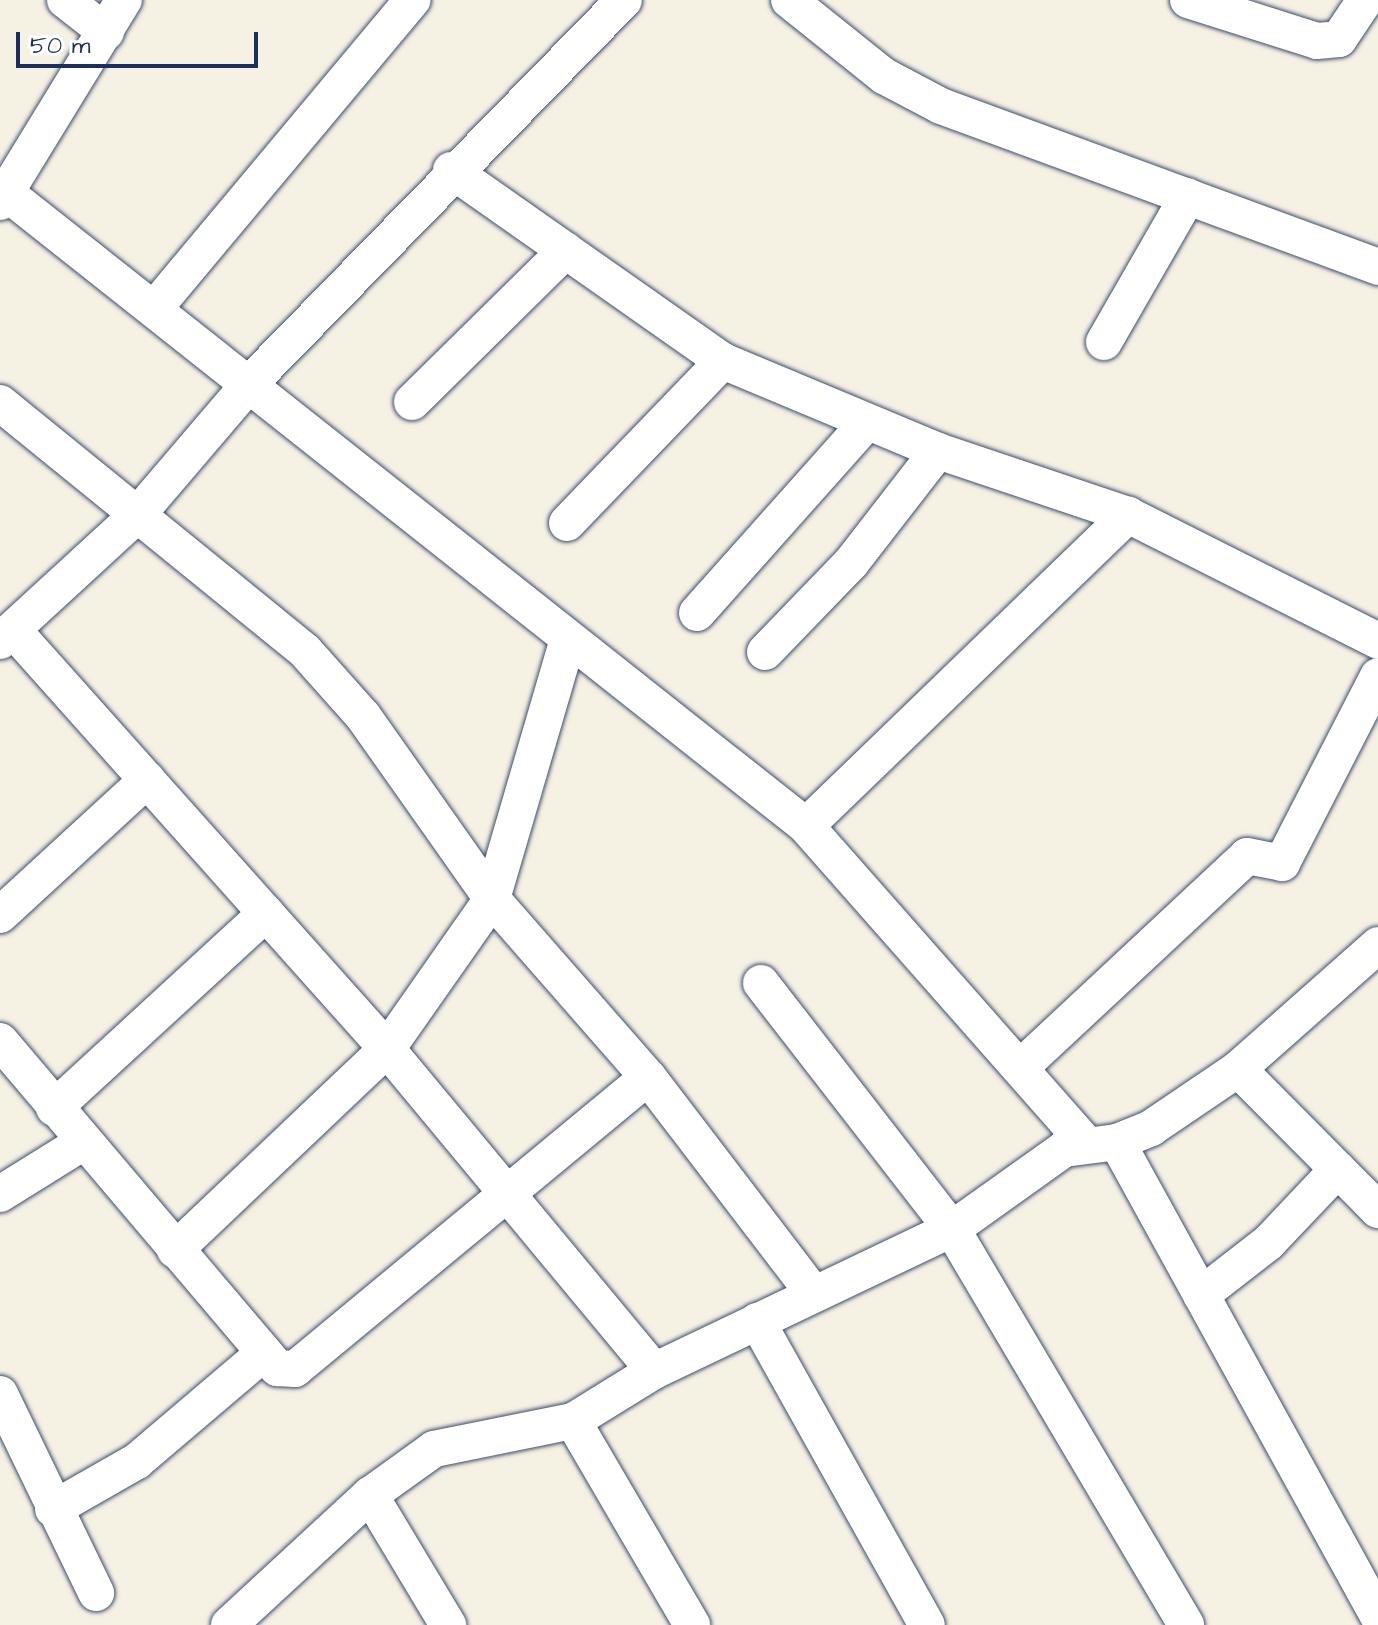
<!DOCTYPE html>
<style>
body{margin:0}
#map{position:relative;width:1378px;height:1625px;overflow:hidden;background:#f6f2e3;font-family:"Architects Daughter",sans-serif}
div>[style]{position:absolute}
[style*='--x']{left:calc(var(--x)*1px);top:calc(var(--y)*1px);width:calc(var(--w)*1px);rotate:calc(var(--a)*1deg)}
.roads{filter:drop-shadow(0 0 2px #3c4c72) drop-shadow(0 0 2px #3c4c72)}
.street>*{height:36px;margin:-18px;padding:0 18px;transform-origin:18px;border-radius:18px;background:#fff}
span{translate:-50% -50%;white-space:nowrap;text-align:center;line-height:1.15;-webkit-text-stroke:6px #fff;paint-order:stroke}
.scale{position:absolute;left:16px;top:32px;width:242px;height:36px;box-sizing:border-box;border:4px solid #1b2f5e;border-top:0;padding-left:10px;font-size:24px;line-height:28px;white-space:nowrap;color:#1b2f5e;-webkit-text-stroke:6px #fff;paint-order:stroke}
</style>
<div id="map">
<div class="roads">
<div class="street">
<i style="--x:65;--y:0;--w:52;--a:38"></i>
<i style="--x:789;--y:0;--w:122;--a:38.7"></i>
<i style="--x:884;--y:76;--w:64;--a:27.8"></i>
<i style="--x:941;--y:106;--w:466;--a:20.2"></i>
<i style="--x:1188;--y:0;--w:135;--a:17.6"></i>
<i style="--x:1317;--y:41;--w:22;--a:-5"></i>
<i style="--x:1339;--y:39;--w:47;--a:-56.3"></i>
<i style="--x:451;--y:170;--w:332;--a:35.1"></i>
<i style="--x:723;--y:361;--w:233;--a:22.7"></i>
<i style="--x:938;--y:451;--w:200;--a:18.6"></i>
<i style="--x:1128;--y:515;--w:280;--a:26.7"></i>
<i style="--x:0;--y:188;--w:1028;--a:38.36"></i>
<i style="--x:806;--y:826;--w:425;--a:48.6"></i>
<i style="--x:0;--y:202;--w:237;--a:-58.5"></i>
<i style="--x:154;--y:309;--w:403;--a:-50.1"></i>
<i style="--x:1104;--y:342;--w:168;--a:-60.1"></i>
<i style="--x:412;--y:402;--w:216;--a:-44.6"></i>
<i style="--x:0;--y:403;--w:393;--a:39.1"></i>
<i style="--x:305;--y:651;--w:87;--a:48.3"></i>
<i style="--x:363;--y:716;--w:224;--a:54.8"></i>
<i style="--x:492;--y:899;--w:237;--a:48.8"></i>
<i style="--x:648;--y:1077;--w:272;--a:52.6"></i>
<i style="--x:567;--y:523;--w:225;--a:-46.1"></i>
<i style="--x:697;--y:613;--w:254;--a:-48.3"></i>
<i style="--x:14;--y:631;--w:560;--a:48.26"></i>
<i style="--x:387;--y:1049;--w:418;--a:50.3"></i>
<i style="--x:0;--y:641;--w:189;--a:-42.6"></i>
<i style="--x:139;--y:513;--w:171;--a:-49.5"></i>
<i style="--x:250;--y:383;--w:535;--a:-45.68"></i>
<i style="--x:765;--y:652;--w:124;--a:-46"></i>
<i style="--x:851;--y:563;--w:142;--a:-52.2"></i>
<i style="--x:806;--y:826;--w:448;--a:-44"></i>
<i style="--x:0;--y:915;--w:200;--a:-42.6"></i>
<i style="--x:761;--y:983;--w:311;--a:52.2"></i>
<i style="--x:952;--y:1229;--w:460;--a:59.4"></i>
<i style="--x:0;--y:1041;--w:429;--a:49.7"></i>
<i style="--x:277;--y:1368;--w:18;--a:3"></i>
<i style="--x:295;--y:1369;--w:458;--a:-39.6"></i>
<i style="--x:1021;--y:1067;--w:309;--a:-43"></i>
<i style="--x:1247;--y:856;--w:36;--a:11"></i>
<i style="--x:1282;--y:863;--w:210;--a:-62.8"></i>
<i style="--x:1238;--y:1069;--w:199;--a:45.2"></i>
<i style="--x:54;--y:1108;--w:288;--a:-42.6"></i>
<i style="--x:1117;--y:1142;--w:541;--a:61.16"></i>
<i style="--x:0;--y:1194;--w:97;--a:-31.9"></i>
<i style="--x:175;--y:1250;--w:292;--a:-43.5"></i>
<i style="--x:387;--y:1049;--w:183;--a:-55"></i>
<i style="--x:492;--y:899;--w:268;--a:-73.7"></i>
<i style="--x:1201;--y:1295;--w:86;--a:-37.9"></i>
<i style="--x:1269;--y:1242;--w:100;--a:-46.6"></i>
<i style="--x:757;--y:1321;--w:348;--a:60.8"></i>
<i style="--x:0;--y:1394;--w:221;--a:64.2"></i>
<i style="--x:573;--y:1421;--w:236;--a:59.7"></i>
<i style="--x:370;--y:1495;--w:152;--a:59"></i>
<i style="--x:53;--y:1509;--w:97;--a:-29.7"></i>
<i style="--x:137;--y:1461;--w:167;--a:-40.4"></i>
<i style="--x:229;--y:1625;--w:192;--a:-42.7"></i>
<i style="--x:370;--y:1495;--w:79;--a:-35.7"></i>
<i style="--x:434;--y:1449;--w:142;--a:-11.4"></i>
<i style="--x:573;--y:1421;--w:95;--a:-31.7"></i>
<i style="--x:654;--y:1371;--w:330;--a:-25.5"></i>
<i style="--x:952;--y:1229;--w:138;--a:-35.5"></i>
<i style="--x:1064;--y:1149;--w:53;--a:-7.5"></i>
<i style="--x:1117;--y:1142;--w:37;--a:-22"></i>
<i style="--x:1151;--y:1128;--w:105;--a:-34.1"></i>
<i style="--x:1238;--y:1069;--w:187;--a:-41.5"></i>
</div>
</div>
<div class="scale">50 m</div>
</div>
